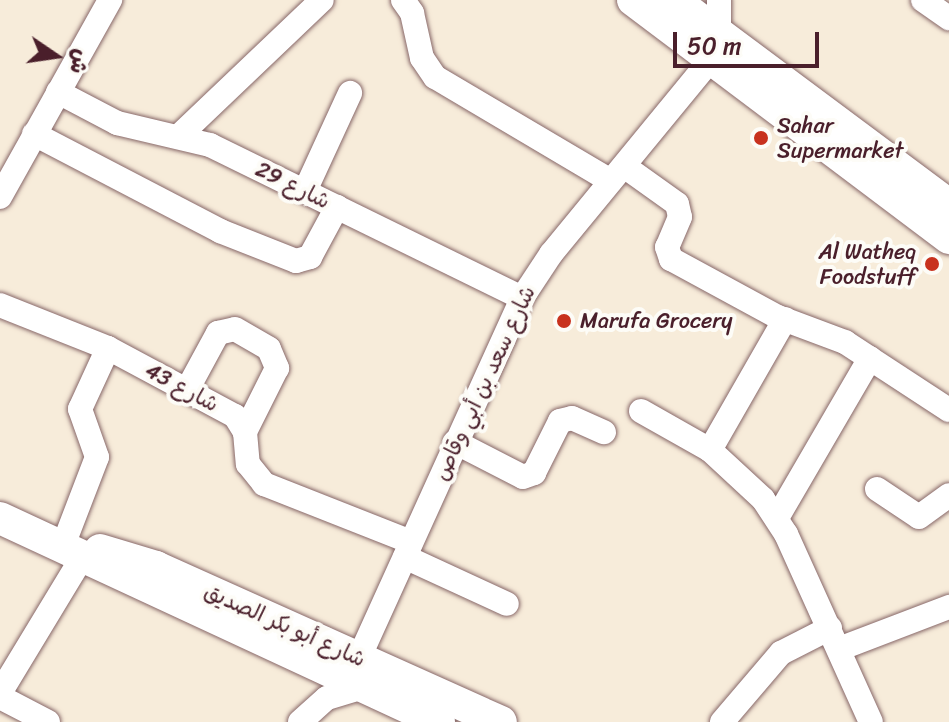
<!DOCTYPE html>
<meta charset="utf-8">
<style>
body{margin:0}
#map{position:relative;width:949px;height:722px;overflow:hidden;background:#f7ecda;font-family:Sriracha,"Playpen Sans Arabic",sans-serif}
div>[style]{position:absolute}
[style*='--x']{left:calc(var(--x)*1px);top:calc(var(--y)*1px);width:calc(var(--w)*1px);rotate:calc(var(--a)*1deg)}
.roads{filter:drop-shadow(0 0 2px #876768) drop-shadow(0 0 2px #876768)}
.street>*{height:24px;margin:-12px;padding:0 12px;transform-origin:12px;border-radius:12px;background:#fff}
.secondary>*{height:32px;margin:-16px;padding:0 16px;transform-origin:16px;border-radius:16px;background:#fff}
.dots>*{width:22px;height:22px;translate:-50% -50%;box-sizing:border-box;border:4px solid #fdfcf7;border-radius:50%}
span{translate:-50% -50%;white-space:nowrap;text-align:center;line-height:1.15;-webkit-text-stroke:8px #fdfcf7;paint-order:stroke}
.poi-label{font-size:22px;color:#4a1f2b}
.left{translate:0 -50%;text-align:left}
.right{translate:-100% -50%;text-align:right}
.street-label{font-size:22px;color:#4a1f2b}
.north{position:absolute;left:16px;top:16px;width:80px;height:80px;-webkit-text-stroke:6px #fdfcf7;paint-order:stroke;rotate:103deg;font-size:22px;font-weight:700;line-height:32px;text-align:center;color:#4a1f2b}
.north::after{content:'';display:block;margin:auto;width:28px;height:36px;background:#4a1f2b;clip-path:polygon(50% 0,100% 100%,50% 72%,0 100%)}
.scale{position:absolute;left:673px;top:32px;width:146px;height:36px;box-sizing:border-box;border:4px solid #4a1f2b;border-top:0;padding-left:10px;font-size:24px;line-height:28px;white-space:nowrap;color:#4a1f2b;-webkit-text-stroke:6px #fdfcf7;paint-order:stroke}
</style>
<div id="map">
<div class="roads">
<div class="street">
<i style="--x:403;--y:0;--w:16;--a:55"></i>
<i style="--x:412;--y:13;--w:46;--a:77.5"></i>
<i style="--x:422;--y:58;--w:23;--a:56"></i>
<i style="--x:435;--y:77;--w:204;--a:30.6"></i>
<i style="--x:923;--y:0;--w:32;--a:35"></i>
<i style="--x:719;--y:33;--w:33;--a:-90"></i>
<i style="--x:58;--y:92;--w:67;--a:27.7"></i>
<i style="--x:117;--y:123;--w:96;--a:13.3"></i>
<i style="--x:210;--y:145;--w:347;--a:26.1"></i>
<i style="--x:34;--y:134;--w:210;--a:27.5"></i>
<i style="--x:220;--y:231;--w:82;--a:21.5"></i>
<i style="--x:296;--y:261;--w:15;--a:-16"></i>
<i style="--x:310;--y:257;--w:57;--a:-61.6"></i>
<i style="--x:179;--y:136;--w:197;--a:-43.6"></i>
<i style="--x:624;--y:166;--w:65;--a:35.6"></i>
<i style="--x:677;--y:204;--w:13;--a:77"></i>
<i style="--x:680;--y:217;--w:33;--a:113"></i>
<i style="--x:667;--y:247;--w:13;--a:72"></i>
<i style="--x:671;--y:259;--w:122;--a:28.5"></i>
<i style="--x:778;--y:317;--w:72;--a:20.5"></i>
<i style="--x:845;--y:342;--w:124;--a:33.2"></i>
<i style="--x:305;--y:191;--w:108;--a:-65.3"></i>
<i style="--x:0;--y:197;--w:226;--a:-60.8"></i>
<i style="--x:0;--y:305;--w:116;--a:21.7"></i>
<i style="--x:108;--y:348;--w:144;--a:28.2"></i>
<i style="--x:235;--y:416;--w:19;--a:58"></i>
<i style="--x:245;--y:432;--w:32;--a:85"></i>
<i style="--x:248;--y:464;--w:26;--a:51"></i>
<i style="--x:264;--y:484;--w:158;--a:21.5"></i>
<i style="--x:187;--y:390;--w:65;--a:-61.5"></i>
<i style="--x:218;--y:333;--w:17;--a:-13"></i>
<i style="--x:235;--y:329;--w:39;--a:30"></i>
<i style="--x:269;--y:349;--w:21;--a:67"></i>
<i style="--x:277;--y:368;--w:72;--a:116.6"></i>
<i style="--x:641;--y:411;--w:79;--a:29.5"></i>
<i style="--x:710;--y:450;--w:72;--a:42.8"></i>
<i style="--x:763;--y:499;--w:42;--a:56.7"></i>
<i style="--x:786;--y:534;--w:206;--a:65.7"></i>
<i style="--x:455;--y:442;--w:76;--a:27.2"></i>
<i style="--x:523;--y:477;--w:12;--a:-20"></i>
<i style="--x:534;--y:473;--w:58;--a:-63.4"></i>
<i style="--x:560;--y:421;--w:12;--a:-14"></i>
<i style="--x:572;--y:418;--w:35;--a:24"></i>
<i style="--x:710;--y:450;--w:151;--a:-60.2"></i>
<i style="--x:877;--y:489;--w:50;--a:33.7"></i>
<i style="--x:919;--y:517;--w:37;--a:-36"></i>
<i style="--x:777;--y:518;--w:185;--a:-59.8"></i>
<i style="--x:64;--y:543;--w:92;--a:-69"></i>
<i style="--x:97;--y:457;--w:51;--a:-109.5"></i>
<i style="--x:80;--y:409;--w:67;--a:-65.3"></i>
<i style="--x:405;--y:557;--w:112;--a:24.7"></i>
<i style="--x:839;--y:649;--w:118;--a:-20.9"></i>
<i style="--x:359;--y:658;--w:395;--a:-65.6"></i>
<i style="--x:522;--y:298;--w:53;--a:-56.6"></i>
<i style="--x:551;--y:254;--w:252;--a:-50.6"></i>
<i style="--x:0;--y:693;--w:160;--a:-58.8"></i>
<i style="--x:0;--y:697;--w:54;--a:27.5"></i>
<i style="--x:300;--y:722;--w:36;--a:-42"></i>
<i style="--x:327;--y:698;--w:37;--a:-17"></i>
<i style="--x:722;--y:722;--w:91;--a:-49.5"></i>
<i style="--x:781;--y:653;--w:55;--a:-27"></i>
</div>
<div class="secondary">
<i style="--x:633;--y:0;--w:396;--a:37"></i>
<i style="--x:674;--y:0;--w:343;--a:36.7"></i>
<i style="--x:0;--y:518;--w:484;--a:24.9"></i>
<i style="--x:100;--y:550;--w:59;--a:16.9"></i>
<i style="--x:156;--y:567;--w:378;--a:24.2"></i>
</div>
</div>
<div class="dots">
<i style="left:761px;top:138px;background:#c8321e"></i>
<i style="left:932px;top:264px;background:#c8321e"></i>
<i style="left:564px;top:321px;background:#c8321e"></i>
</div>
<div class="poi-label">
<span class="left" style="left:777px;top:138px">Sahar<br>Supermarket</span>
<span class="right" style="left:916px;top:264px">Al Watheq<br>Foodstuff</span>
<span class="left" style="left:580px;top:321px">Marufa Grocery</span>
</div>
<div class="street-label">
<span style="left:293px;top:185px;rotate:26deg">شارع 29</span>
<span style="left:484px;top:383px;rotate:-65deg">شارع سعد بن أبي وقاص</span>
<span style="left:182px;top:387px;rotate:28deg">شارع 43</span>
<span style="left:285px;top:625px;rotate:24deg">شارع أبو بكر الصديق</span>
</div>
<div class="north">ش</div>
<div class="scale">50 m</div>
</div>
